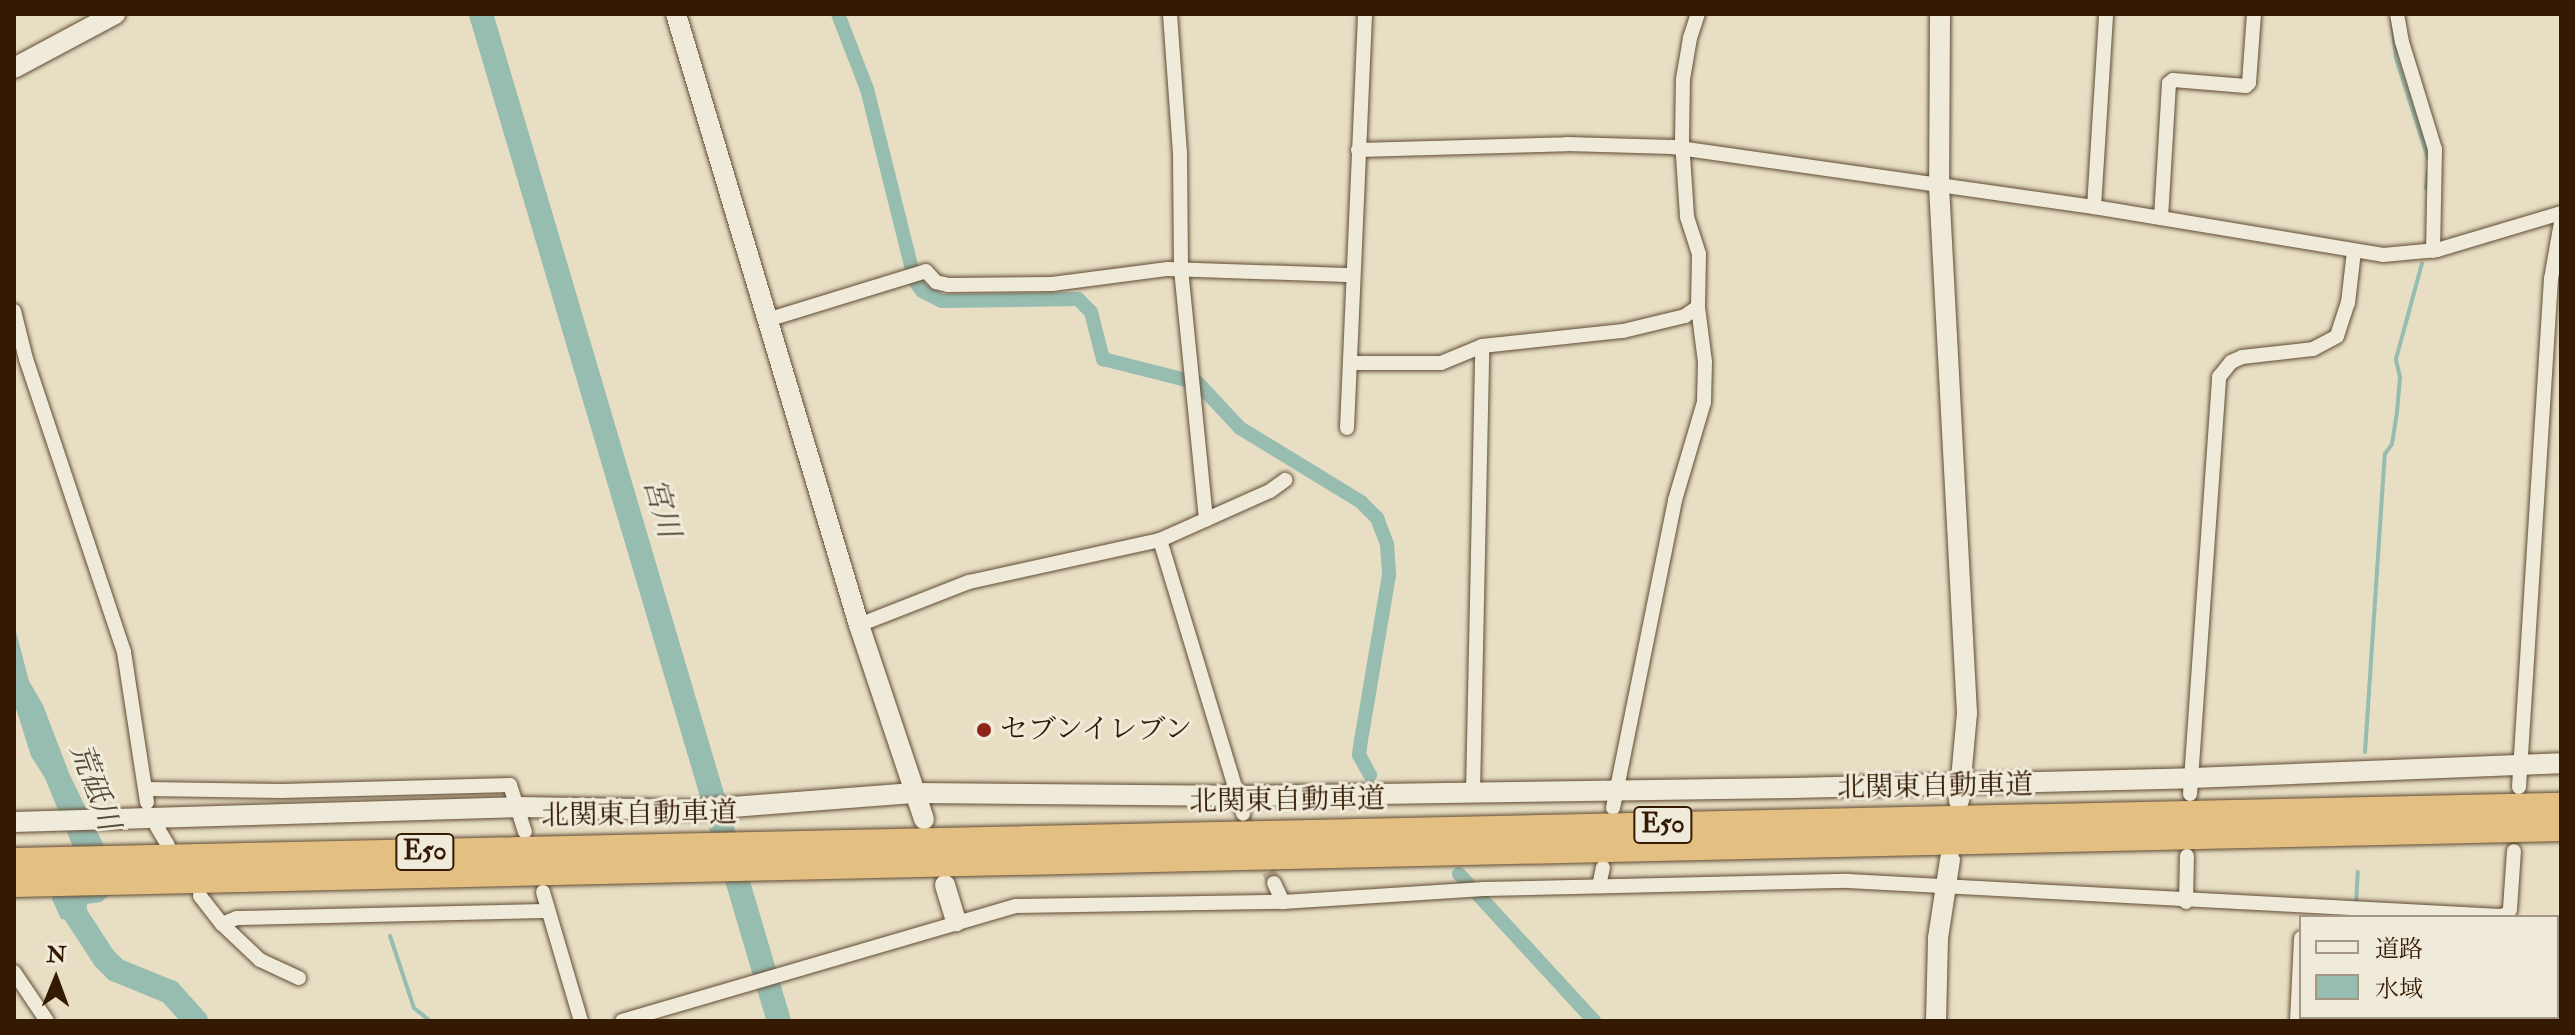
<!DOCTYPE html>
<meta charset="utf-8">
<style>
body{margin:0}
#map{position:relative;width:2575px;height:1035px;overflow:hidden;background:#e7dec4;font-family:"IM FELL Double Pica","Noto Serif JP",serif}
div>[style]{position:absolute}
[style*='--x']{left:calc(var(--x)*1px);top:calc(var(--y)*1px);width:calc(var(--w)*1px);rotate:calc(var(--a)*1deg)}
.water>*{inset:0;background:#97bcb0}
.stream>*{height:4px;margin:-2px;padding:0 2px;transform-origin:2px;border-radius:2px;background:#97bcb0}
.canal>*{height:14px;margin:-7px;padding:0 7px;transform-origin:7px;border-radius:7px;background:#97bcb0}
.river>*{height:24px;margin:-12px;padding:0 12px;transform-origin:12px;border-radius:12px;background:#97bcb0}
.street-tunnel>*{height:14px;margin-top:-7px;transform-origin:0;background:repeating-linear-gradient(90deg,#c3b79d 0 14px,transparent 0 21px)}
.roads{filter:drop-shadow(0 0 2px #614b33) drop-shadow(0 0 2px #614b33)}
.street>*{height:14px;margin:-7px;padding:0 7px;transform-origin:7px;border-radius:7px;background:#efead9}
.secondary>*{height:20px;margin:-10px;padding:0 10px;transform-origin:10px;border-radius:10px;background:#efead9}
.highway>*{height:26px;margin:-13px;padding:0 13px;transform-origin:13px;border-radius:13px;background:#e4bf82}
.dots>*{width:22px;height:22px;translate:-50% -50%;box-sizing:border-box;border:4px solid #efead9;border-radius:50%}
span{translate:-50% -50%;white-space:nowrap;text-align:center;line-height:1.15;-webkit-text-stroke:6px #efead9;paint-order:stroke}
.shield-label span{padding:2px 6px;background:#efead9;border:2px solid;border-radius:6px;-webkit-text-stroke-width:0}
.shield-label{font-size:26px;color:#341a03;font-weight:700}
.poi-label{font-size:28px;color:#341a03}
.left{translate:0 -50%;text-align:left}
.street-label{font-size:28px;color:#341a03}
.water-label{font-size:30px;color:#524b37;font-style:italic}
.frame{position:absolute;inset:0;border:16px solid #341a03;pointer-events:none}
.legend{position:absolute;left:2299px;top:915px;width:260px;height:104px;box-sizing:border-box;background:#efead9;border:2px solid #a49783;margin:0;padding:10px 14px;list-style:none;font-size:24px;color:#341a03}
.legend li{display:flex;align-items:center;gap:16px;height:40px}
.legend b{width:40px;border:2px solid #a49783}
.north{position:absolute;left:16px;top:939px;width:80px;height:80px;-webkit-text-stroke:6px #efead9;paint-order:stroke;rotate:1deg;font-size:22px;font-weight:700;line-height:32px;text-align:center;color:#341a03}
.north::after{content:'';display:block;margin:auto;width:28px;height:36px;background:#341a03;clip-path:polygon(50% 0,100% 100%,50% 72%,0 100%)}
</style>
<div id="map">
<div class="water">
<i style="clip-path:polygon(14px 624px,29px 681px,43px 705px,69px 773px,106px 850px,115px 890px,101px 902px,87px 904px,82px 920px,78px 922px,61px 919px,52px 899px,73px 847px,45px 778px,31px 756px,14px 702px)"></i>
</div>
<div class="stream">
<i style="--x:2392;--y:20;--w:38;--a:84"></i>
<i style="--x:2396;--y:58;--w:105;--a:72.3"></i>
<i style="--x:2426;--y:188;--w:17;--a:-83"></i>
<i style="--x:2365;--y:752;--w:299;--a:-86.2"></i>
<i style="--x:2385;--y:454;--w:12;--a:-55"></i>
<i style="--x:2392;--y:444;--w:32;--a:-81"></i>
<i style="--x:2397;--y:412;--w:35;--a:-85"></i>
<i style="--x:2400;--y:377;--w:18;--a:-103"></i>
<i style="--x:2396;--y:359;--w:99;--a:-74.8"></i>
<i style="--x:2356;--y:905;--w:33;--a:-87"></i>
<i style="--x:2356;--y:914;--w:16;--a:11"></i>
<i style="--x:390;--y:936;--w:76;--a:71.6"></i>
<i style="--x:414;--y:1008;--w:21;--a:39"></i>
<i style="--x:2396;--y:1021;--w:4;--a:-90"></i>
</div>
<div class="canal">
<i style="--x:838;--y:14;--w:80;--a:68.9"></i>
<i style="--x:867;--y:89;--w:198;--a:76"></i>
<i style="--x:915;--y:281;--w:12;--a:55"></i>
<i style="--x:922;--y:291;--w:22;--a:27"></i>
<i style="--x:942;--y:301;--w:136;--a:-0.8"></i>
<i style="--x:1078;--y:299;--w:18;--a:45"></i>
<i style="--x:1091;--y:312;--w:49;--a:75.7"></i>
<i style="--x:1103;--y:359;--w:98;--a:14.2"></i>
<i style="--x:1198;--y:383;--w:62;--a:47"></i>
<i style="--x:1240;--y:428;--w:142;--a:31.4"></i>
<i style="--x:1361;--y:502;--w:23;--a:45"></i>
<i style="--x:1377;--y:518;--w:28;--a:69"></i>
<i style="--x:1387;--y:544;--w:31;--a:86"></i>
<i style="--x:1389;--y:575;--w:167;--a:99.6"></i>
<i style="--x:1361;--y:740;--w:15;--a:98"></i>
<i style="--x:1359;--y:755;--w:23;--a:61"></i>
<i style="--x:1459;--y:874;--w:200;--a:47.4"></i>
</div>
<div class="river">
<i style="--x:481;--y:14;--w:1050;--a:73.52"></i>
<i style="--x:79;--y:893;--w:13;--a:113"></i>
<i style="--x:74;--y:905;--w:10;--a:79"></i>
<i style="--x:76;--y:915;--w:51;--a:56.9"></i>
<i style="--x:104;--y:958;--w:17;--a:45"></i>
<i style="--x:116;--y:970;--w:58;--a:22.2"></i>
<i style="--x:170;--y:992;--w:39;--a:48"></i>
</div>
<div class="street-tunnel">
<i style="--x:1243;--y:814;--w:76;--a:65.8"></i>
</div>
<div class="roads">
<div class="street">
<i style="--x:1170;--y:14;--w:139;--a:85.9"></i>
<i style="--x:1180;--y:153;--w:116;--a:89.5"></i>
<i style="--x:1181;--y:269;--w:252;--a:84.3"></i>
<i style="--x:2397;--y:14;--w:28;--a:80"></i>
<i style="--x:2402;--y:42;--w:112;--a:72.9"></i>
<i style="--x:2435;--y:149;--w:102;--a:91.1"></i>
<i style="--x:1358;--y:150;--w:209;--a:-1.6"></i>
<i style="--x:1567;--y:144;--w:105;--a:1.6"></i>
<i style="--x:1672;--y:147;--w:426;--a:8.1"></i>
<i style="--x:2094;--y:207;--w:293;--a:9.4"></i>
<i style="--x:2383;--y:255;--w:54;--a:-5.3"></i>
<i style="--x:2437;--y:250;--w:129;--a:-16.6"></i>
<i style="--x:2094;--y:207;--w:193;--a:-86.4"></i>
<i style="--x:2161;--y:218;--w:135;--a:-86.6"></i>
<i style="--x:2169;--y:83;--w:5;--a:-37"></i>
<i style="--x:2173;--y:80;--w:73;--a:4.7"></i>
<i style="--x:2246;--y:86;--w:4;--a:-45"></i>
<i style="--x:2249;--y:83;--w:69;--a:-85.9"></i>
<i style="--x:14;--y:311;--w:49;--a:76"></i>
<i style="--x:26;--y:359;--w:309;--a:71.5"></i>
<i style="--x:124;--y:652;--w:152;--a:81.3"></i>
<i style="--x:767;--y:320;--w:166;--a:-17.1"></i>
<i style="--x:926;--y:271;--w:15;--a:48"></i>
<i style="--x:936;--y:282;--w:12;--a:14"></i>
<i style="--x:948;--y:285;--w:104;--a:-0.6"></i>
<i style="--x:1052;--y:284;--w:117;--a:-7.4"></i>
<i style="--x:1168;--y:269;--w:185;--a:1.9"></i>
<i style="--x:1351;--y:363;--w:90;--a:0"></i>
<i style="--x:1441;--y:363;--w:44;--a:-22.5"></i>
<i style="--x:1482;--y:346;--w:142;--a:-6.1"></i>
<i style="--x:1623;--y:331;--w:64;--a:-13.6"></i>
<i style="--x:1685;--y:316;--w:16;--a:-35"></i>
<i style="--x:1347;--y:428;--w:414;--a:-87.5"></i>
<i style="--x:1160;--y:540;--w:286;--a:73.1"></i>
<i style="--x:859;--y:625;--w:118;--a:-21.4"></i>
<i style="--x:969;--y:582;--w:196;--a:-12.4"></i>
<i style="--x:1160;--y:540;--w:120;--a:-24"></i>
<i style="--x:1270;--y:491;--w:19;--a:-36"></i>
<i style="--x:2519;--y:787;--w:509;--a:-86.4"></i>
<i style="--x:2551;--y:279;--w:58;--a:-80"></i>
<i style="--x:146;--y:789;--w:135;--a:0.8"></i>
<i style="--x:281;--y:791;--w:229;--a:-1.5"></i>
<i style="--x:510;--y:785;--w:49;--a:72.3"></i>
<i style="--x:1473;--y:792;--w:446;--a:-88.8"></i>
<i style="--x:2190;--y:794;--w:418;--a:-86"></i>
<i style="--x:2219;--y:377;--w:19;--a:-51"></i>
<i style="--x:2231;--y:362;--w:12;--a:-24"></i>
<i style="--x:2242;--y:357;--w:71;--a:-6.4"></i>
<i style="--x:2313;--y:349;--w:27;--a:-28"></i>
<i style="--x:2337;--y:336;--w:35;--a:-72"></i>
<i style="--x:2348;--y:303;--w:52;--a:-83.4"></i>
<i style="--x:1613;--y:808;--w:314;--a:-78.6"></i>
<i style="--x:1675;--y:500;--w:102;--a:-73.5"></i>
<i style="--x:1704;--y:402;--w:40;--a:-88.6"></i>
<i style="--x:1705;--y:362;--w:55;--a:-97.3"></i>
<i style="--x:1698;--y:307;--w:53;--a:-88.9"></i>
<i style="--x:1699;--y:254;--w:40;--a:-108"></i>
<i style="--x:1687;--y:216;--w:75;--a:-93.8"></i>
<i style="--x:1682;--y:141;--w:62;--a:-89.1"></i>
<i style="--x:1683;--y:79;--w:42;--a:-80.3"></i>
<i style="--x:1690;--y:38;--w:25;--a:-72"></i>
<i style="--x:157;--y:827;--w:21;--a:59"></i>
<i style="--x:1274;--y:883;--w:21;--a:65"></i>
<i style="--x:1599;--y:886;--w:19;--a:-78"></i>
<i style="--x:543;--y:892;--w:134;--a:73.6"></i>
<i style="--x:200;--y:896;--w:36;--a:52"></i>
<i style="--x:222;--y:924;--w:52;--a:43.5"></i>
<i style="--x:260;--y:960;--w:43;--a:24.8"></i>
<i style="--x:2186;--y:902;--w:46;--a:-88.8"></i>
<i style="--x:222;--y:924;--w:16;--a:-22"></i>
<i style="--x:237;--y:918;--w:311;--a:-1.3"></i>
<i style="--x:14;--y:972;--w:59;--a:56"></i>
<i style="--x:622;--y:1021;--w:410;--a:-16.3"></i>
<i style="--x:1016;--y:906;--w:267;--a:-0.9"></i>
<i style="--x:1283;--y:902;--w:201;--a:-3.7"></i>
<i style="--x:1484;--y:889;--w:364;--a:-1.3"></i>
<i style="--x:1848;--y:881;--w:653;--a:3.07"></i>
<i style="--x:2500;--y:916;--w:8;--a:-14"></i>
<i style="--x:2508;--y:914;--w:5;--a:-68"></i>
<i style="--x:2510;--y:909;--w:58;--a:-86.1"></i>
<i style="--x:2297;--y:1021;--w:83;--a:-87.2"></i>
</div>
<div class="secondary">
<i style="--x:676;--y:14;--w:638;--a:73.33"></i>
<i style="--x:859;--y:625;--w:205;--a:71.5"></i>
<i style="--x:1940;--y:14;--w:172;--a:90.3"></i>
<i style="--x:1939;--y:186;--w:528;--a:86.96"></i>
<i style="--x:1967;--y:713;--w:88;--a:95.2"></i>
<i style="--x:14;--y:68;--w:115;--a:-28.1"></i>
<i style="--x:14;--y:822;--w:504;--a:-1.7"></i>
<i style="--x:518;--y:807;--w:175;--a:1"></i>
<i style="--x:693;--y:810;--w:224;--a:-4.4"></i>
<i style="--x:916;--y:793;--w:322;--a:0.5"></i>
<i style="--x:1238;--y:796;--w:555;--a:-0.83"></i>
<i style="--x:1793;--y:788;--w:399;--a:-1.4"></i>
<i style="--x:2192;--y:778;--w:369;--a:-2.3"></i>
<i style="--x:945;--y:885;--w:38;--a:73"></i>
<i style="--x:1936;--y:1021;--w:83;--a:-88.6"></i>
<i style="--x:1938;--y:938;--w:79;--a:-81.3"></i>
</div>
<div class="highway">
<i style="--x:14;--y:861;--w:2548;--a:-1.24"></i>
<i style="--x:14;--y:884;--w:2548;--a:-1.26"></i>
</div>
</div>
<div class="dots">
<i style="left:984px;top:730px;background:#8f2418"></i>
</div>
<div class="shield-label">
<span style="left:1663px;top:825px">E50</span>
<span style="left:425px;top:852px">E50</span>
</div>
<div class="poi-label">
<span class="left" style="left:1000px;top:730px">セブンイレブン</span>
</div>
<div class="street-label">
<span style="left:1935px;top:787px;rotate:-1deg">北関東自動車道</span>
<span style="left:1287px;top:801px;rotate:-1deg">北関東自動車道</span>
<span style="left:639px;top:815px;rotate:-1deg">北関東自動車道</span>
</div>
<div class="water-label">
<span style="left:661px;top:508px;rotate:74deg">宮川</span>
<span style="left:94px;top:787px;rotate:70deg">荒砥川</span>
</div>
<div class="frame"></div>
<ul class="legend">
<li><b style="height:10px;background:#efead9"></b>道路</li>
<li><b style="height:22px;background:#97bcb0"></b>水域</li>
</ul>
<div class="north">N</div>
</div>
